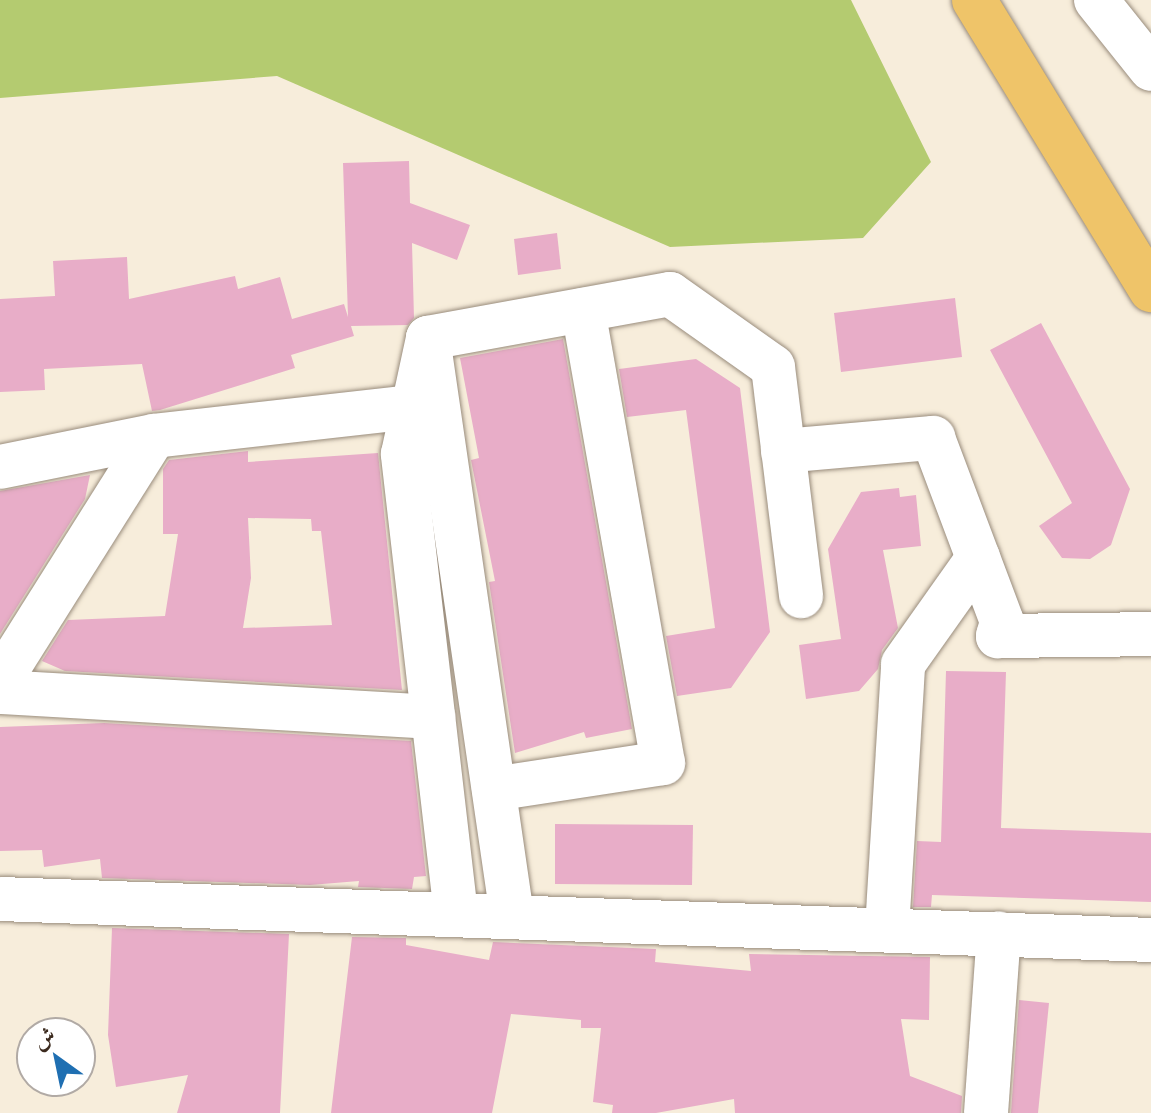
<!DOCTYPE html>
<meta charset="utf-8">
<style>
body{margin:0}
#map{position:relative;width:1151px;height:1113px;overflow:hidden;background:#f7eddb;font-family:"EB Garamond",Amiri,serif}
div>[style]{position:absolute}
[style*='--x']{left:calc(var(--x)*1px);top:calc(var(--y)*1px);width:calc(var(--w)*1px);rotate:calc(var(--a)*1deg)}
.green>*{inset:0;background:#b4cb70}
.building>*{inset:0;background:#e8adc8}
.roads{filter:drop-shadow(0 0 2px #998c7c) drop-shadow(0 0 2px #998c7c)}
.minor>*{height:44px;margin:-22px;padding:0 22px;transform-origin:22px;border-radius:22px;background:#fff}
.tertiary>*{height:44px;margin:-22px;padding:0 22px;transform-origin:22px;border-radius:22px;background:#fff}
.primary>*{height:44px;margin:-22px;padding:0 22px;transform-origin:22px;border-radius:22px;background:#efc469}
span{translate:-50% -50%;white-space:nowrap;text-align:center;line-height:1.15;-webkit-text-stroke:7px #fff;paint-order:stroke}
.north{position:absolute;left:16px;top:1017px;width:80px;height:80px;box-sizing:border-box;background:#fff;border:2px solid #b1aaa5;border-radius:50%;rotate:327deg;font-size:22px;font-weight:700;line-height:32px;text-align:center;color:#3b2a1e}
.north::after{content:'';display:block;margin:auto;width:28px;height:36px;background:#1f6fb2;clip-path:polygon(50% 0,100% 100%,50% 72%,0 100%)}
</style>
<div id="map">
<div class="green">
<i style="clip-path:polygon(0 0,851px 0,931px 162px,863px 238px,670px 247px,277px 76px,0 98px)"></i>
</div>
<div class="building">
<i style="clip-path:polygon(409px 161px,410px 203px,470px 225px,457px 260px,412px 243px,414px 318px,408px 325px,351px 326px,354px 336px,291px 355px,295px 368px,160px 410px,152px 411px,142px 364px,44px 369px,45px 390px,0 392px,0 299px,55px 296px,53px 261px,127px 257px,129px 299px,235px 276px,238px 289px,280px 277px,292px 319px,344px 304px,348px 317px,343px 163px)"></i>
<i style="clip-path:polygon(557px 233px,561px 269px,518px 275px,514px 239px)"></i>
<i style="clip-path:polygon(955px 298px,962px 357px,841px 372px,834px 313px)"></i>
<i style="clip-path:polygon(1041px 323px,1130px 489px,1111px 545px,1090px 559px,1062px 558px,1039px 526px,1072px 503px,990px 350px)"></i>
<i style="clip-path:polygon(563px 339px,632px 729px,586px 738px,584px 732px,515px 753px,489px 582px,495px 581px,471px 460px,479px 458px,460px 358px)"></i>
<i style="clip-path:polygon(696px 359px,740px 388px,770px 632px,731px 688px,677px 696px,666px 636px,715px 628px,686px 410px,627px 417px,619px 369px)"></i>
<i style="clip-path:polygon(evenodd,248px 451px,248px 462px,378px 453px,402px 690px,65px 671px,42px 661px,68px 620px,165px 616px,178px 534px,163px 534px,163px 469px,169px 460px,248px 451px,248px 518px,311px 519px,312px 531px,321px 531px,332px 625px,243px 628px,251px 578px,248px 518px)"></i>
<i style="clip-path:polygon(90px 475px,85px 499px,0 634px,0 491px)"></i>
<i style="clip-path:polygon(899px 488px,900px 497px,916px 495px,921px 546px,883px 550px,898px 628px,882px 650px,878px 669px,859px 691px,806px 699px,799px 645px,841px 639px,828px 549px,861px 492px)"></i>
<i style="clip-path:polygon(946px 671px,1006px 672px,1001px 828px,1151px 833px,1151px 902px,932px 895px,931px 907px,913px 907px,917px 841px,941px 842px)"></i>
<i style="clip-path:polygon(104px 723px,411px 741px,426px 876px,414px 877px,412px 889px,358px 887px,359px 881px,310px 885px,102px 878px,100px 859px,44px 867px,42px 850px,0 851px,0 727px)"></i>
<i style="clip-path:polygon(555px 824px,693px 825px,692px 885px,555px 884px)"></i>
<i style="clip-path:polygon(112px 928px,289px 934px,280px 1113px,177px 1113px,188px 1075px,116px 1087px,108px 1035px)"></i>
<i style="clip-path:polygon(352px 937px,406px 938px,406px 945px,489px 960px,493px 942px,656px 949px,655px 962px,751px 971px,749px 954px,930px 957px,929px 1020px,901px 1019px,910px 1076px,962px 1096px,961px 1113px,735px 1113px,734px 1099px,656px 1113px,612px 1113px,613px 1105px,593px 1102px,601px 1028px,581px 1028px,581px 1020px,511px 1014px,492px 1113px,331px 1113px)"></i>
<i style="clip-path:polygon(1019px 1000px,1049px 1003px,1038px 1113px,1011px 1113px)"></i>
</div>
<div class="roads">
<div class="minor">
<i style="--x:1096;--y:0;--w:88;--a:51.4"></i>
<i style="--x:428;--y:338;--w:246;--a:-10.3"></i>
<i style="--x:670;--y:294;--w:126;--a:35.3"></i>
<i style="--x:773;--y:367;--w:231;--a:83"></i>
<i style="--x:783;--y:451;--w:151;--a:-5"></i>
<i style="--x:933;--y:438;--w:197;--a:69.4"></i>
<i style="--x:1002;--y:622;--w:15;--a:106"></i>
<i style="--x:998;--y:636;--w:153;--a:-0.7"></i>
<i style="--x:0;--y:467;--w:157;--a:-11.4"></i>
<i style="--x:154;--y:436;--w:261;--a:-6.4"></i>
<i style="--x:0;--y:681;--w:289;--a:-57.8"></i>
<i style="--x:0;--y:692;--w:434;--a:3.3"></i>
<i style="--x:494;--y:789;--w:171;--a:-8.7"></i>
<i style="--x:663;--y:763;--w:460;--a:-100"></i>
<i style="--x:456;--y:914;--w:463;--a:-96.6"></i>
<i style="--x:403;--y:454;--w:119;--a:-77.8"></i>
<i style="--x:428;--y:338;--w:584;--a:81.73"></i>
<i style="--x:887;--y:929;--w:265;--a:-86.5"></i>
<i style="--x:903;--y:664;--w:130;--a:-54.7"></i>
<i style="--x:986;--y:1113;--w:180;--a:-85.9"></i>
</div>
<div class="tertiary">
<i style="--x:0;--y:899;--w:1152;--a:2.04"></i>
</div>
<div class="primary">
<i style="--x:974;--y:0;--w:340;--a:58.6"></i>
</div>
</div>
<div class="north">ش</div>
</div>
